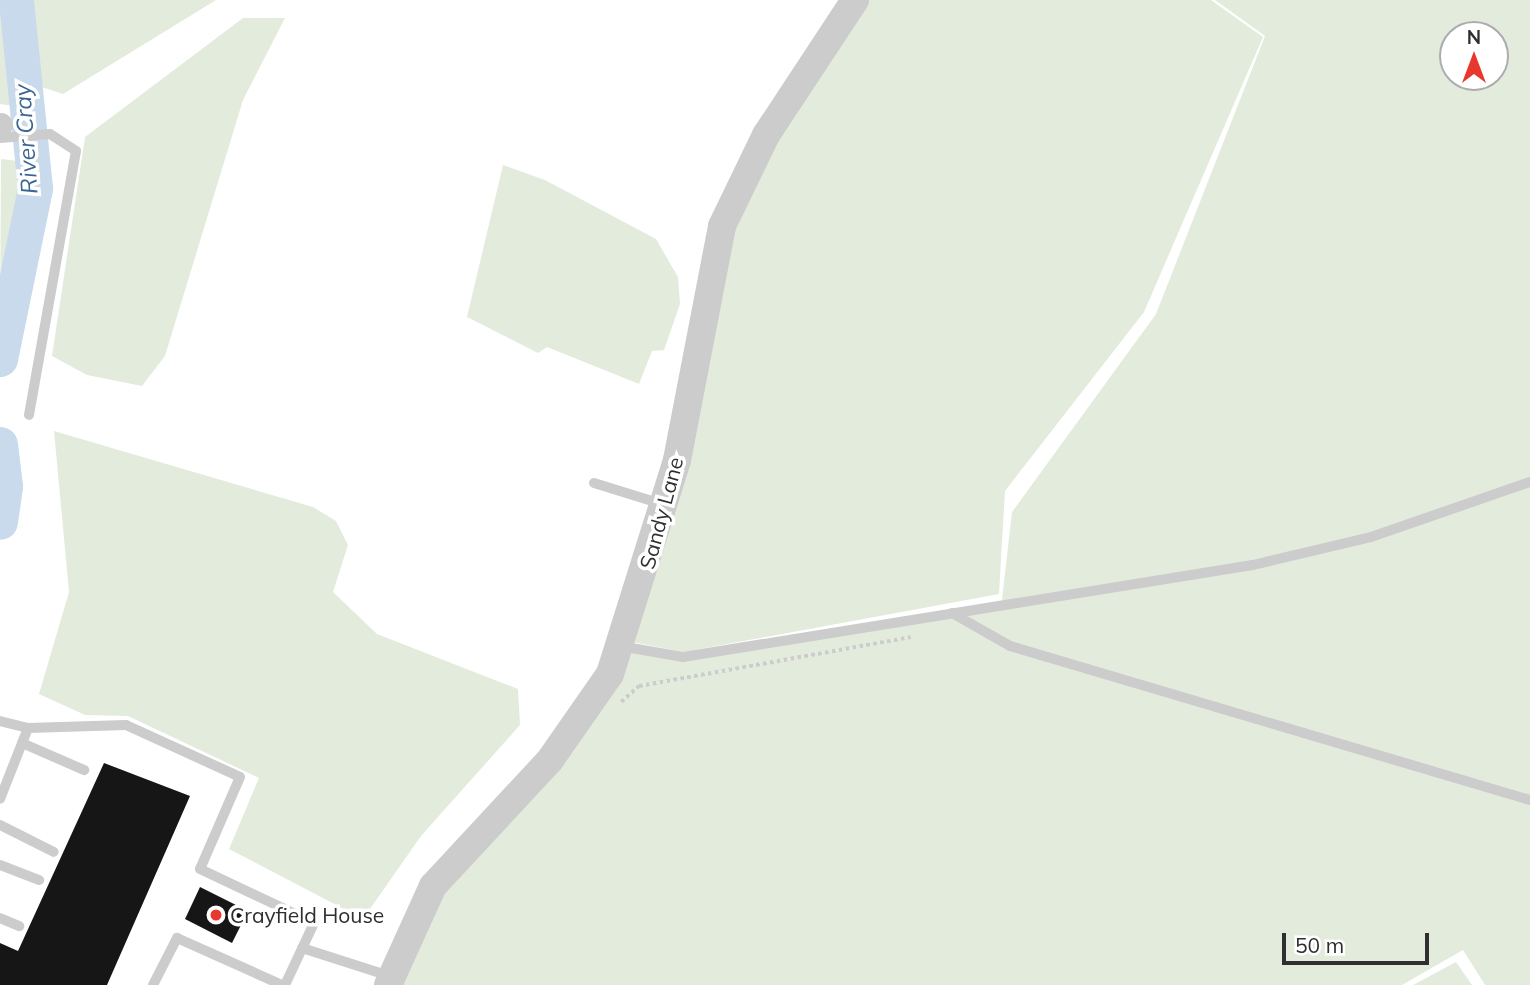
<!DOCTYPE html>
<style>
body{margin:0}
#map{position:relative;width:1530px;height:985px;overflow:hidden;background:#fff;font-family:Mulish,sans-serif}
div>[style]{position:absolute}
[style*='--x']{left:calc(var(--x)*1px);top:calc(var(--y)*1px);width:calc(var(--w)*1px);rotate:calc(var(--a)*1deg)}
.green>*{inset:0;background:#e3ecdc}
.river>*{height:35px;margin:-17.5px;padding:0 17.5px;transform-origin:17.5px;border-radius:17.5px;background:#c8daec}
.building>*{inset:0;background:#161616}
.path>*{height:3.5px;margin-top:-1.75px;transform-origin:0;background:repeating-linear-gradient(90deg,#ccc 0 3.5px,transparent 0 7px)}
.service>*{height:10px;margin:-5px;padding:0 5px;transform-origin:5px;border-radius:5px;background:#ccc}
.minor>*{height:23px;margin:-11.5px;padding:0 11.5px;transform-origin:11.5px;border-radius:11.5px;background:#ccc}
.tertiary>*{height:28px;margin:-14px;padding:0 14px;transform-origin:14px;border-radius:14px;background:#ccc}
.dots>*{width:19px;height:19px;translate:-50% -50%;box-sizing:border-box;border:4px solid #fff;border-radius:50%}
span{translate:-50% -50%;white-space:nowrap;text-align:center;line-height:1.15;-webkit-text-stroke:7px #fff;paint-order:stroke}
.street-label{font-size:21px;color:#2f2f2f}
.poi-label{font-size:21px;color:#2f2f2f}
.left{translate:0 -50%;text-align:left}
.water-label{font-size:23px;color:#3b6692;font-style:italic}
.north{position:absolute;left:1439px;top:21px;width:70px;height:70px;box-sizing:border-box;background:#fff;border:2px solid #acacac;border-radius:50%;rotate:0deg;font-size:19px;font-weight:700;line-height:28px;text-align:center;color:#2f2f2f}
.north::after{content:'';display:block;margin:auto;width:24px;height:32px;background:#e8382e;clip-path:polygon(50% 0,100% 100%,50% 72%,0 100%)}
.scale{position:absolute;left:1282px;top:933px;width:147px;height:32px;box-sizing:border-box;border:4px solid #2f2f2f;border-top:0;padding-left:9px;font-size:21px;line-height:24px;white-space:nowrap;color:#2f2f2f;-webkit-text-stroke:5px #fff;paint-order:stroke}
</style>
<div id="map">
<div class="green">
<i style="clip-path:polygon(0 0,216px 0,63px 94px,8px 76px,15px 106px,0 104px)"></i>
<i style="clip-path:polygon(857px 0,1211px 0,1263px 37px,1144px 312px,1005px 491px,999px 594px,684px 652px,627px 641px,725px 226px)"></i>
<i style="clip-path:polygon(evenodd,1215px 0,1530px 0,1530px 985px,1485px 985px,1463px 950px,1402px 985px,390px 985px,419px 913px,625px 651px,685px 661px,1001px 608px,1012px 512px,1156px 314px,1265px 36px,1215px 0,1453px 35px,1495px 35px,1495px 77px,1453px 77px,1453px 35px)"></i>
<i style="clip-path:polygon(243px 18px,285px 18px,243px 100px,165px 356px,142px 386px,87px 375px,52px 356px,85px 137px)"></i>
<i style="clip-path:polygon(1px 159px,26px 162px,27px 185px,0 336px)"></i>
<i style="clip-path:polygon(503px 165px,545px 180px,656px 239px,678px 277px,680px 304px,664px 350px,652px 351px,639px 384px,547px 347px,538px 353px,467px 317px)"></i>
<i style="clip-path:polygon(54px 431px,313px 507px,336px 521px,348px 545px,333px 592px,377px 634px,518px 689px,520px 725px,421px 836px,363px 919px,229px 849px,259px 778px,128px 716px,85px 715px,39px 694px,69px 592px)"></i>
<i style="clip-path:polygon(1456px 962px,1472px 985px,1413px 985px)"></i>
</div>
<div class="river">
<i style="--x:0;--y:359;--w:175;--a:-78.4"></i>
<i style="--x:35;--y:188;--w:189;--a:-95.8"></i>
<i style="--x:0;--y:444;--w:42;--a:83.2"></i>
<i style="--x:5;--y:486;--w:36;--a:98"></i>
</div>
<div class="building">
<i style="clip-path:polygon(104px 763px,190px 796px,107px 985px,0 985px,0 943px,18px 951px)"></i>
<i style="clip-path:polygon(200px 887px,248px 911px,232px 943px,185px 919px)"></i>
</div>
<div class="path">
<i style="--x:621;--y:702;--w:24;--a:-42"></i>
<i style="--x:639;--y:686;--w:276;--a:-10.2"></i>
</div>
<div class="service">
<i style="--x:0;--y:138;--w:50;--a:-4.6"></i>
<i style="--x:50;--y:134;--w:31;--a:33"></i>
<i style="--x:76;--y:151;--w:268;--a:100.1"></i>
<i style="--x:594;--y:483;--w:71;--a:17.2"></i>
<i style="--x:952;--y:613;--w:67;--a:29.6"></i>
<i style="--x:1010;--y:646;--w:542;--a:16.5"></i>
<i style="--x:620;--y:646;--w:64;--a:9.9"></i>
<i style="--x:683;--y:657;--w:577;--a:-9.17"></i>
<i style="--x:1253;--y:565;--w:121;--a:-13.3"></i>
<i style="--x:1371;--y:537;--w:168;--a:-19.1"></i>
<i style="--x:0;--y:721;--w:29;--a:14"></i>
<i style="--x:28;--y:728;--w:76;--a:111.5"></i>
<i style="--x:28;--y:728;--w:98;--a:-1.8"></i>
<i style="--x:126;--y:725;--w:125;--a:24.5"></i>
<i style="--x:240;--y:777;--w:100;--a:113.5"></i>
<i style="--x:200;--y:869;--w:126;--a:25.3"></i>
<i style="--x:314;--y:923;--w:68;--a:115.1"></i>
<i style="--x:22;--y:743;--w:68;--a:23.5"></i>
<i style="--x:0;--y:825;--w:60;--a:26.6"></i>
<i style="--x:0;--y:865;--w:42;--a:21"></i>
<i style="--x:0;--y:918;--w:21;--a:23"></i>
<i style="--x:302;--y:948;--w:91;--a:17.8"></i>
<i style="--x:153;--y:985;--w:53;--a:-62.9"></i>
<i style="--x:177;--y:938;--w:115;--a:24.1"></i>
</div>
<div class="minor">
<i style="--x:0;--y:127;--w:3;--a:-72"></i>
</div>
<div class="tertiary">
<i style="--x:388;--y:985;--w:109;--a:-65.6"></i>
<i style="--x:433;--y:886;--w:172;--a:-47.1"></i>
<i style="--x:550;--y:760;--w:105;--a:-55.1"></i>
<i style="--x:610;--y:674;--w:224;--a:-72.6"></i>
<i style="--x:677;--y:460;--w:238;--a:-79.1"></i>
<i style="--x:722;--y:226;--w:101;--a:-64.2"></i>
<i style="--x:766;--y:135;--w:162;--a:-56.6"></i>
</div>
<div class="dots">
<i style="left:216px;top:915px;background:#e8382e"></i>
</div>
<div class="street-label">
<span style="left:661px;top:513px;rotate:-75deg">Sandy Lane</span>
</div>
<div class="poi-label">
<span class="left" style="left:230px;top:915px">Crayfield House</span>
</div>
<div class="water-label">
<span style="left:26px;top:139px;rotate:-94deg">River Cray</span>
</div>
<div class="north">N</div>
<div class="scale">50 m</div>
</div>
